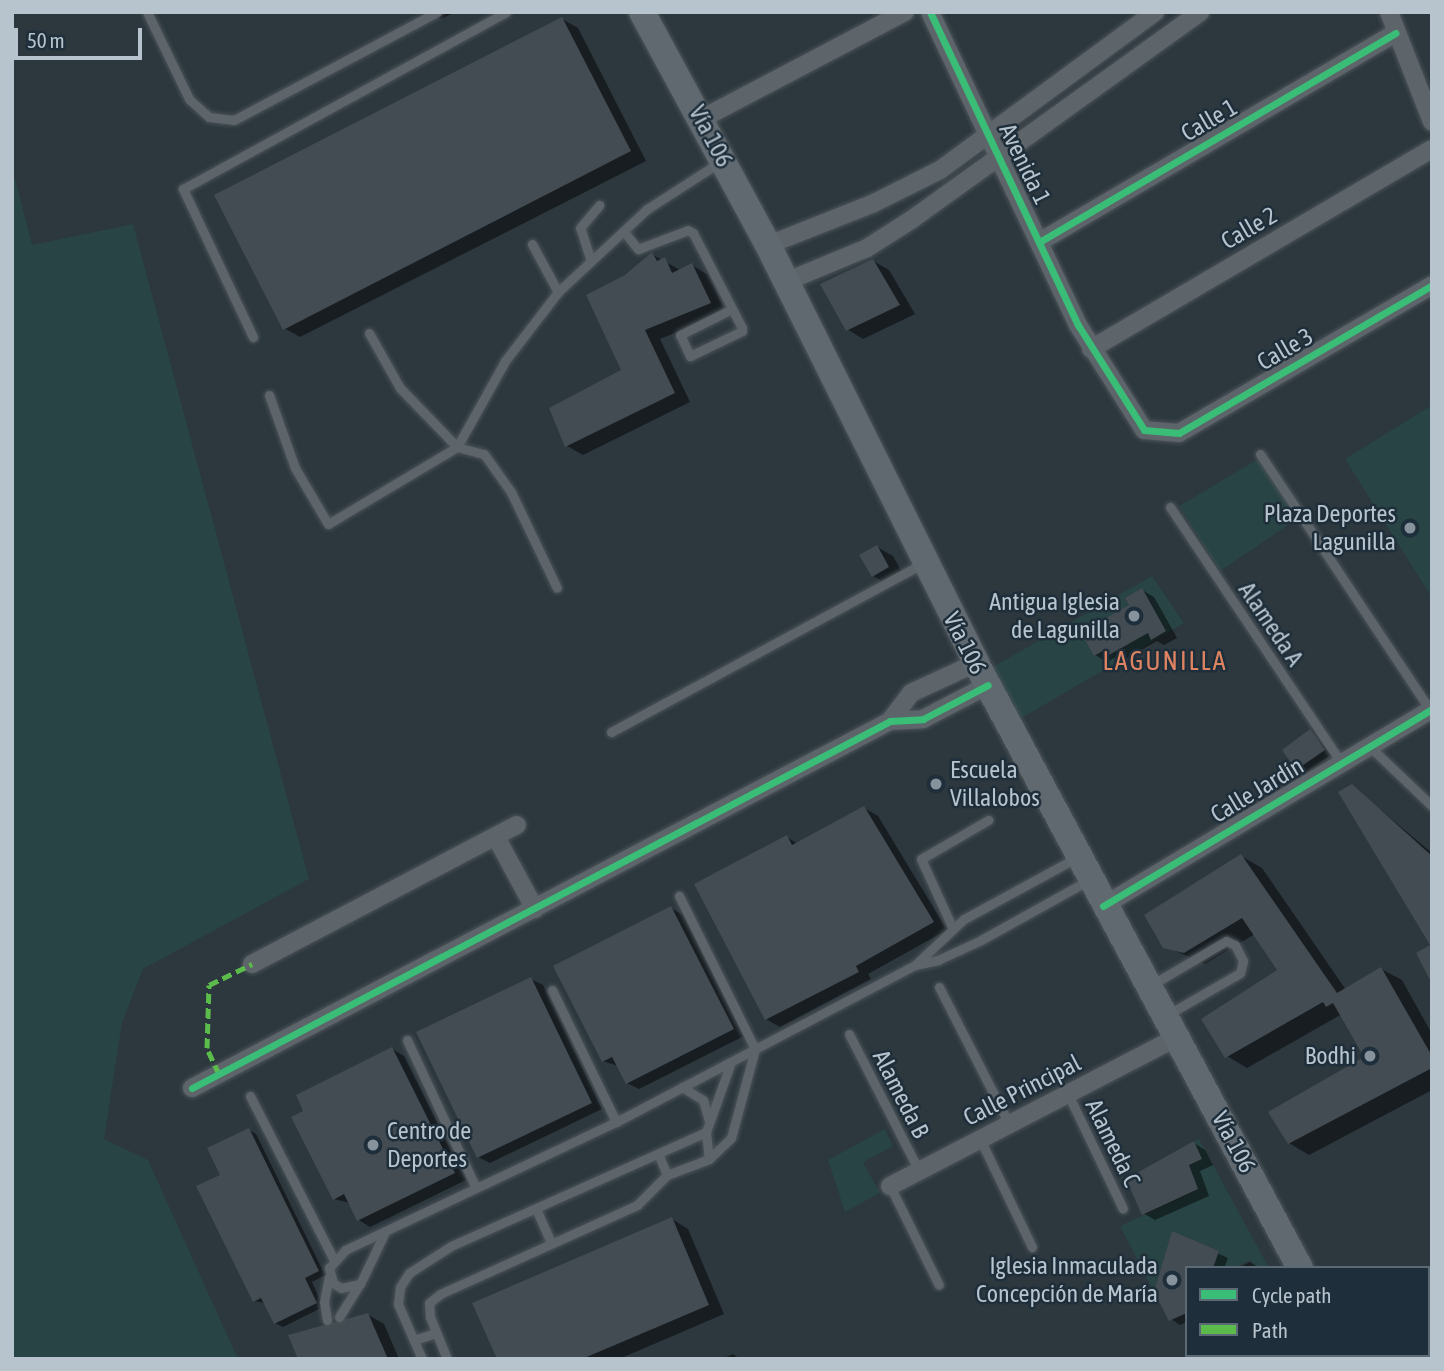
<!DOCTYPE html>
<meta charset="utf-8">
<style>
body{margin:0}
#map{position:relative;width:1444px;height:1371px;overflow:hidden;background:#2c373e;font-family:"Asap Condensed",sans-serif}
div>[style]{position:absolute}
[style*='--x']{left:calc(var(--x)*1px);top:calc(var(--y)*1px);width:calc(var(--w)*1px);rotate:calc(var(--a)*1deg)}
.green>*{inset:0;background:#284444}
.shadow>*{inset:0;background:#0007}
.building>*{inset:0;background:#434c52}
.roads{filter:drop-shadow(0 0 2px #4b5358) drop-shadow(0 0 2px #4b5358)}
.service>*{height:9px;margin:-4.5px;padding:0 4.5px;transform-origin:4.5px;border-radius:4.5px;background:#5d656b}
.minor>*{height:18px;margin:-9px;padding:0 9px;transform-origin:9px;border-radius:9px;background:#5d656b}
.secondary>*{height:26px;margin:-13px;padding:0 13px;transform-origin:13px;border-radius:13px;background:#616970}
.quiet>*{height:5px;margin-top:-2.5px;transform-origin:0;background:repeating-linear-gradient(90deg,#5cbc4b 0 10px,transparent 0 15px)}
.cycleway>*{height:7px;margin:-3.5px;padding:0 3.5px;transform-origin:3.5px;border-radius:3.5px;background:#3abd76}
.dots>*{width:19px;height:19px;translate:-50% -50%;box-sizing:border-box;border:4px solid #1e2e3a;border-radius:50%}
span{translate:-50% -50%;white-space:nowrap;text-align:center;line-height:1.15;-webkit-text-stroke:5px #1e2e3a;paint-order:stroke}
.street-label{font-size:24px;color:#b7c4ce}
.poi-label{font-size:24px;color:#b7c4ce}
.right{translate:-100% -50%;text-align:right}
.left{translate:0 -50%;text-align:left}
.neighbourhood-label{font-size:26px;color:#df8461;letter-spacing:2px}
.frame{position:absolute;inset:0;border:14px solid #b7c4ce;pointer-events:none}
.legend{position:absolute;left:1185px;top:1266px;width:245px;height:91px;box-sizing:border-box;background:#1e2e3a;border:2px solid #5b6a75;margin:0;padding:9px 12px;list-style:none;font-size:21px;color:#b7c4ce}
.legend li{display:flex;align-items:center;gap:14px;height:35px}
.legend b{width:35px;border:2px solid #5b6a75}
.scale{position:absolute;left:14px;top:28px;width:128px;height:32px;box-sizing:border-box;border:4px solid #b7c4ce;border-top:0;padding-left:9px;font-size:21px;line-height:24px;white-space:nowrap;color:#b7c4ce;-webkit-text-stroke:5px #1e2e3a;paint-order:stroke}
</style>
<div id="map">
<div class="green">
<i style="clip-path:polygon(12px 167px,32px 245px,133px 224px,309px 879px,143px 969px,122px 1023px,104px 1139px,148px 1160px,238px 1359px,12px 1359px)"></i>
<i style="clip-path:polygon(1432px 405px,1432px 598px,1345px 459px)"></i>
<i style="clip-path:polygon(1258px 459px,1297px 519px,1220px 571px,1179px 506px)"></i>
<i style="clip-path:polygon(evenodd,1152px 576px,1184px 623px,1020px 719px,991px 668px,1152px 576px,1142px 588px,1166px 631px,1152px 639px,1148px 633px,1110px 655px,1106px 650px,1094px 656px,1084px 638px,1095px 632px,1092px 626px,1129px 605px,1125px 598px,1142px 588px)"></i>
<i style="clip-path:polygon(885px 1129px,893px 1146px,863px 1162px,880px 1193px,845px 1212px,828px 1160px)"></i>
<i style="clip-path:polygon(1199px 1139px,1269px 1268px,1254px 1268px,1250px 1260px,1234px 1268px,1209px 1268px,1219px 1251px,1172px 1231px,1154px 1292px,1120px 1226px,1198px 1190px,1189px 1165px,1202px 1158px,1194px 1141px)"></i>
</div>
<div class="shadow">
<i style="clip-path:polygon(429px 12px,455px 12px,441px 19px)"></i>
<i style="clip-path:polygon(562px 19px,578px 28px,646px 161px,300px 337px,284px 328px)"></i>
<i style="clip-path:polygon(653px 255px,682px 271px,692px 265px,708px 275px,726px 312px,660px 339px,690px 402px,583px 455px,567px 446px,624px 371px,626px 277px)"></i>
<i style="clip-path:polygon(873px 261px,889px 270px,915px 314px,863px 339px,847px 329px)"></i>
<i style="clip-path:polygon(877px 547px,893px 556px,904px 576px,889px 585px,873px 576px)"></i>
<i style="clip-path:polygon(1142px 590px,1154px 597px,1177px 638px,1164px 645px,1157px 641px,1122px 661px,1116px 657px,1107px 662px,1095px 655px)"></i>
<i style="clip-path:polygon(1310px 731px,1331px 755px,1305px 773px,1298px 769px)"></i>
<i style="clip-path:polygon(1352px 786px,1432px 853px,1432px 946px)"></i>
<i style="clip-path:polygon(864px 808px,878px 816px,947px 930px,868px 974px,871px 979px,780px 1027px,766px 1019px,787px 837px,798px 844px)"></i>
<i style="clip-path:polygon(1241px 856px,1262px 868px,1346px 990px,1381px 969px,1402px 980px,1432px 1034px,1432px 1090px,1309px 1155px,1289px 1143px,1367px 1057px,1342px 1014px,1247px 1068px,1227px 1056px,1279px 970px,1255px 934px,1205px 964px,1165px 946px)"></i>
<i style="clip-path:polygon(671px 908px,683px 915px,744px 1036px,639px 1089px,627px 1083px,618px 1066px,603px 1061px)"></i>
<i style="clip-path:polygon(531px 979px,543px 985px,602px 1109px,490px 1163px,478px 1157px)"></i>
<i style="clip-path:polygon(392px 1049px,404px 1056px,466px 1180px,370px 1227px,359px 1220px,350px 1203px,334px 1199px)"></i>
<i style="clip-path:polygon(249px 1130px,256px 1134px,325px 1275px,312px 1282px,323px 1307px,283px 1327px,275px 1323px,266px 1303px,254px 1301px)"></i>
<i style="clip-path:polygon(1194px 1143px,1205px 1150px,1213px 1165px,1200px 1171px,1209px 1196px,1155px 1220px,1143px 1213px)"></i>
<i style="clip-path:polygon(672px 1219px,688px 1229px,724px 1314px,619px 1359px,499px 1359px)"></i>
<i style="clip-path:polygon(1173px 1233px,1228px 1258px,1224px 1268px,1187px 1268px,1187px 1322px,1180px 1325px,1171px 1319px)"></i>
<i style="clip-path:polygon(1250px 1262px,1260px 1268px,1238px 1268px)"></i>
<i style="clip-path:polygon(1428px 1295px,1432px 1300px,1428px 1347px)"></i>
<i style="clip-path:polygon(367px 1314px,384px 1324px,399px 1359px,300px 1359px)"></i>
<i style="clip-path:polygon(733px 1354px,740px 1359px,722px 1359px)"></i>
<i style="clip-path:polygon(1386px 1355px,1416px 1355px,1418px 1359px,1378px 1359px)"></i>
</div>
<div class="building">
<i style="clip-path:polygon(562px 17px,631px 151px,283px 330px,214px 195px)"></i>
<i style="clip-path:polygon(652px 252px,657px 261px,665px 257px,672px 273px,692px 263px,711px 303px,645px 330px,675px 393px,565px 447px,549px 408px,621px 370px,586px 295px,625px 275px)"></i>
<i style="clip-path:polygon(873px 259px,900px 305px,846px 331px,820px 284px)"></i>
<i style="clip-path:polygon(877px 545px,889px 567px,872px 577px,859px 555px)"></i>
<i style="clip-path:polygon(1142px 588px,1166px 631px,1151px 640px,1148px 633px,1109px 655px,1106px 649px,1094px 656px,1084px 638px,1095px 632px,1092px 626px,1129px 605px,1125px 598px)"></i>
<i style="clip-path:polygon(1310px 729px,1325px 750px,1296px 770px,1282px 750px)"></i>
<i style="clip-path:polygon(1352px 784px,1432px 856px,1432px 984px,1416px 953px,1430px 945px,1338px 792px)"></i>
<i style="clip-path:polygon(864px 806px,934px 922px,856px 966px,859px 972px,765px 1020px,694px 884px,787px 835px,792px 845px)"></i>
<i style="clip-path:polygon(1241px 854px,1337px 993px,1381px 967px,1432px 1056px,1432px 1068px,1288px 1144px,1268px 1112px,1364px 1057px,1333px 1003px,1326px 1007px,1323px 1002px,1225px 1058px,1201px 1019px,1277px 970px,1242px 918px,1184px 953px,1163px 948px,1144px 915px)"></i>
<i style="clip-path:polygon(671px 906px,734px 1029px,626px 1084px,612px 1057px,602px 1062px,553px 966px)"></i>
<i style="clip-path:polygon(531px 977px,592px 1103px,477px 1158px,416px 1032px)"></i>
<i style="clip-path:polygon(392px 1047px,455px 1173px,357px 1221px,344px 1194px,333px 1200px,291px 1117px,303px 1111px,296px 1095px)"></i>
<i style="clip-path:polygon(249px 1128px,319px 1271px,305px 1278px,317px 1303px,274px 1324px,261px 1298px,253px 1302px,196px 1186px,220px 1175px,207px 1148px)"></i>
<i style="clip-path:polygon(1194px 1141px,1202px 1159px,1189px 1165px,1198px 1189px,1142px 1215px,1126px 1179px)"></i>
<i style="clip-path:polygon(672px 1217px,709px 1305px,582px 1359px,497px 1359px,472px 1303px)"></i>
<i style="clip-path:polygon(1172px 1231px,1219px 1251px,1213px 1268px,1187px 1268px,1187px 1313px,1169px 1321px,1154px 1292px)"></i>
<i style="clip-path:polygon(368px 1313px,388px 1359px,298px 1359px,288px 1335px)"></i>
</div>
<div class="roads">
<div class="service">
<i style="--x:147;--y:12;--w:97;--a:64.2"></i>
<i style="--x:189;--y:99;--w:27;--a:42"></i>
<i style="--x:209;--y:117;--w:25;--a:7"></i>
<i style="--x:234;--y:120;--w:230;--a:-28"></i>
<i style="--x:625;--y:233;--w:21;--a:51"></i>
<i style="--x:638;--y:249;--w:53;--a:-20.8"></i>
<i style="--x:688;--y:230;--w:6;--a:31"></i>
<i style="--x:693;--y:233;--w:107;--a:62.7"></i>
<i style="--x:742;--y:328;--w:3;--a:90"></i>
<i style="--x:742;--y:331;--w:58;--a:154.3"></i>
<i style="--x:690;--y:356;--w:23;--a:-115"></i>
<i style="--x:680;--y:335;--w:58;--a:-26.6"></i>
<i style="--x:532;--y:244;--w:55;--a:61.6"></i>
<i style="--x:591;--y:261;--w:35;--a:-108"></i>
<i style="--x:580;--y:228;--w:30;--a:-50"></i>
<i style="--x:369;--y:333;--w:63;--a:60.6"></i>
<i style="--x:400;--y:388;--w:82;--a:46"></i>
<i style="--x:457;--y:447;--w:28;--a:15"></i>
<i style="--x:484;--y:454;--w:47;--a:54.6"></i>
<i style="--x:511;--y:492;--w:106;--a:64.4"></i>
<i style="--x:253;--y:337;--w:164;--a:-115.3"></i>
<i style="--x:183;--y:189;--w:368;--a:-28.7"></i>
<i style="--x:269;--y:395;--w:77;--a:70.4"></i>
<i style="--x:295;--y:468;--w:65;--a:59.5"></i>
<i style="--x:328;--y:524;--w:150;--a:-30.8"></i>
<i style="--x:457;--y:447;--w:98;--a:-60.8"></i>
<i style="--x:505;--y:361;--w:87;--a:-52.5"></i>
<i style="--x:558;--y:292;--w:122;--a:-43"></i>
<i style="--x:647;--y:209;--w:87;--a:-32.8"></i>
<i style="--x:1260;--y:454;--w:307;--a:56.4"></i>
<i style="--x:1170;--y:507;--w:307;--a:56.2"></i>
<i style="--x:611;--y:732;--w:356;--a:-28.4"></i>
<i style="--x:1369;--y:746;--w:87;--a:43.6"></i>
<i style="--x:953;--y:929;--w:77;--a:-114.6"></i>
<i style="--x:921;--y:859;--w:78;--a:-30.2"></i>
<i style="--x:916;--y:964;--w:66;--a:-43.2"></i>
<i style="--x:964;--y:919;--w:128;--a:-28.6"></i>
<i style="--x:1153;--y:984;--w:85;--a:-30.5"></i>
<i style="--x:1226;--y:941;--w:10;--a:24"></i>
<i style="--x:1235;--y:945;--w:18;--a:63"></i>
<i style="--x:1243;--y:961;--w:12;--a:104"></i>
<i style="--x:1240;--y:973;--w:84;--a:150.1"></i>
<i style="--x:939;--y:987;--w:154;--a:62.9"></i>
<i style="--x:552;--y:990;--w:147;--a:64.1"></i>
<i style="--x:849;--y:1034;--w:154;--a:62.9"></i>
<i style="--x:407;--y:1040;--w:163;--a:65"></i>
<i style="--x:682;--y:1087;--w:25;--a:32"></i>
<i style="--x:703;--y:1100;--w:22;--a:74"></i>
<i style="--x:1068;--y:1094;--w:127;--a:64.4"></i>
<i style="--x:250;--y:1096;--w:182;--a:62.9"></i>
<i style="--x:706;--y:1132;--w:27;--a:84"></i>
<i style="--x:980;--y:1139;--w:120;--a:64.3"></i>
<i style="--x:659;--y:1156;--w:21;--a:67"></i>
<i style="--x:890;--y:1186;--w:110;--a:63.7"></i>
<i style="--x:537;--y:1211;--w:35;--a:66"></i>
<i style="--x:384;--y:1234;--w:55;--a:115.6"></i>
<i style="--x:360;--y:1284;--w:19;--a:168"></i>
<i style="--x:341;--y:1288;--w:9;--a:-148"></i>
<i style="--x:333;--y:1283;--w:16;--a:-105"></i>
<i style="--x:329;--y:1268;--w:24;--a:-48"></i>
<i style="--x:345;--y:1250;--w:300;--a:-25.3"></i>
<i style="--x:616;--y:1122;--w:338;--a:-27.7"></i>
<i style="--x:915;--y:965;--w:24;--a:-12"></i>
<i style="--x:938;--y:960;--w:47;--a:-24.9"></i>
<i style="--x:981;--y:940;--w:124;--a:-29.1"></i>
<i style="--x:339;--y:1317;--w:39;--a:-58"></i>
<i style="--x:327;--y:1320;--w:18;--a:-99"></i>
<i style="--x:324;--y:1302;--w:25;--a:-79"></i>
<i style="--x:414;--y:1340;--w:23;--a:-18"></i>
<i style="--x:422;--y:1359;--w:60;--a:-113.6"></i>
<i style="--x:398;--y:1304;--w:17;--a:-83"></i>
<i style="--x:400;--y:1287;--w:17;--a:-57"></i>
<i style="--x:409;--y:1273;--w:50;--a:-32.7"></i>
<i style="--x:451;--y:1246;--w:279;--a:-24.1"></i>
<i style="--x:706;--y:1132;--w:74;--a:-70.3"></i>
<i style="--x:447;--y:1359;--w:45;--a:-112"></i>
<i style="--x:430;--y:1317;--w:14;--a:-94"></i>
<i style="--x:429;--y:1303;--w:14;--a:-39"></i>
<i style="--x:440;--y:1294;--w:216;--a:-24.3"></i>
<i style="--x:637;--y:1205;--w:42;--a:-45"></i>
<i style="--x:667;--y:1175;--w:45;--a:-20.9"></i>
<i style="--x:709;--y:1159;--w:30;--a:-44"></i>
<i style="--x:731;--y:1138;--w:92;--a:-74.9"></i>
<i style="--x:755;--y:1049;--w:171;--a:-116.4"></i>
</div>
<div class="minor">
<i style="--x:930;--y:12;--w:346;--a:64.7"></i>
<i style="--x:1078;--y:325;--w:124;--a:57.8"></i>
<i style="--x:1144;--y:430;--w:35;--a:5"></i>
<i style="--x:1179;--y:433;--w:293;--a:-30.3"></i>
<i style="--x:1389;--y:12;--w:118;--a:68.6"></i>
<i style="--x:703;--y:118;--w:228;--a:-27.7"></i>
<i style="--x:1041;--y:241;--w:411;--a:-30.4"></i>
<i style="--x:768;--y:245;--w:114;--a:-21.6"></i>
<i style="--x:874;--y:203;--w:74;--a:-26.6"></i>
<i style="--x:940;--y:170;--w:267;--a:-36.3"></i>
<i style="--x:785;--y:282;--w:89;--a:-22.5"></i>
<i style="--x:867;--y:248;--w:52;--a:-32.5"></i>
<i style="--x:911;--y:220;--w:356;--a:-35.7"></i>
<i style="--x:1091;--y:349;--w:395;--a:-30.4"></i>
<i style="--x:890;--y:721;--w:35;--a:-53"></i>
<i style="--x:911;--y:693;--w:72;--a:-24.8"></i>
<i style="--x:496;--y:837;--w:82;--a:61.6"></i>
<i style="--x:1103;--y:906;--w:383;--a:-30.9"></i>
<i style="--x:252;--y:964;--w:299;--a:-27.7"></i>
<i style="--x:192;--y:1088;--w:789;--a:-27.73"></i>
<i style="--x:890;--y:721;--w:33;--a:-3"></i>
<i style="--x:923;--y:719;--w:73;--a:-27.6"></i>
<i style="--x:890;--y:1186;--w:323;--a:-27.4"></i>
</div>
<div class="secondary">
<i style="--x:642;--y:12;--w:265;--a:61.6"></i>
<i style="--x:768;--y:245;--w:467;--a:63.5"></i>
<i style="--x:976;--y:663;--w:686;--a:61.83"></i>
<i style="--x:1344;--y:1355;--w:4;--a:63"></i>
</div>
</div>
<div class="quiet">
<i style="--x:219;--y:1074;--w:29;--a:-115"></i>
<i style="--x:207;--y:1048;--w:63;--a:-88.2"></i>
<i style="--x:209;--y:985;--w:48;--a:-26"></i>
</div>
<div class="cycleway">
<i style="--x:930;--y:12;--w:346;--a:64.7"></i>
<i style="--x:1078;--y:325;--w:124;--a:57.8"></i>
<i style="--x:1144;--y:430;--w:35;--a:5"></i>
<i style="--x:1179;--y:433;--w:293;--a:-30.3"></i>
<i style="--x:1041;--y:241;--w:411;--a:-30.4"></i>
<i style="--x:1103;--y:906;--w:383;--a:-30.9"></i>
<i style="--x:192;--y:1088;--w:789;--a:-27.73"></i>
<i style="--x:890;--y:721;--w:33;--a:-3"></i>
<i style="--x:923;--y:719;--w:73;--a:-27.6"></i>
</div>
<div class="dots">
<i style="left:1410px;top:528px;background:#86939c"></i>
<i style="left:1134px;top:616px;background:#86939c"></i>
<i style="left:936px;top:784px;background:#86939c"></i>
<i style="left:1370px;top:1056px;background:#86939c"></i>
<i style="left:373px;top:1145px;background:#86939c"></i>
<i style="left:1172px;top:1280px;background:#86939c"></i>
</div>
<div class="street-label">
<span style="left:1209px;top:120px;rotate:-30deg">Calle 1</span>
<span style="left:711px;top:136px;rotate:62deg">Vía 106</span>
<span style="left:1025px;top:164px;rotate:64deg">Avenida 1</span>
<span style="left:1249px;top:228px;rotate:-30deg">Calle 2</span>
<span style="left:1285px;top:349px;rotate:-30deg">Calle 3</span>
<span style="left:1271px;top:624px;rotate:56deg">Alameda A</span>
<span style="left:965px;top:643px;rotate:63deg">Vía 106</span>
<span style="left:1257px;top:790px;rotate:-31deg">Calle Jardín</span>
<span style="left:1022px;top:1090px;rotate:-27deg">Calle Principal</span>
<span style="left:901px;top:1094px;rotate:63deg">Alameda B</span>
<span style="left:1234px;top:1142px;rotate:62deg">Vía 106</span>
<span style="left:1113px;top:1143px;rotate:64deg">Alameda C</span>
</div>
<div class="poi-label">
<span class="right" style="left:1396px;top:528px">Plaza Deportes<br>Lagunilla</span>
<span class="right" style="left:1120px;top:616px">Antigua Iglesia<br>de Lagunilla</span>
<span class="left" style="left:950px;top:784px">Escuela<br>Villalobos</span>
<span class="right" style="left:1356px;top:1056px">Bodhi</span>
<span class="left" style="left:387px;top:1145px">Centro de<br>Deportes</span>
<span class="right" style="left:1158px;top:1280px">Iglesia Inmaculada<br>Concepción de María</span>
</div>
<div class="neighbourhood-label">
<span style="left:1165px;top:662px">LAGUNILLA</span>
</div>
<div class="frame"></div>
<ul class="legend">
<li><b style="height:9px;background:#3abd76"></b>Cycle path</li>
<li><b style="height:9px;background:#5cbc4b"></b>Path</li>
</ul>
<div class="scale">50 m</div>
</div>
